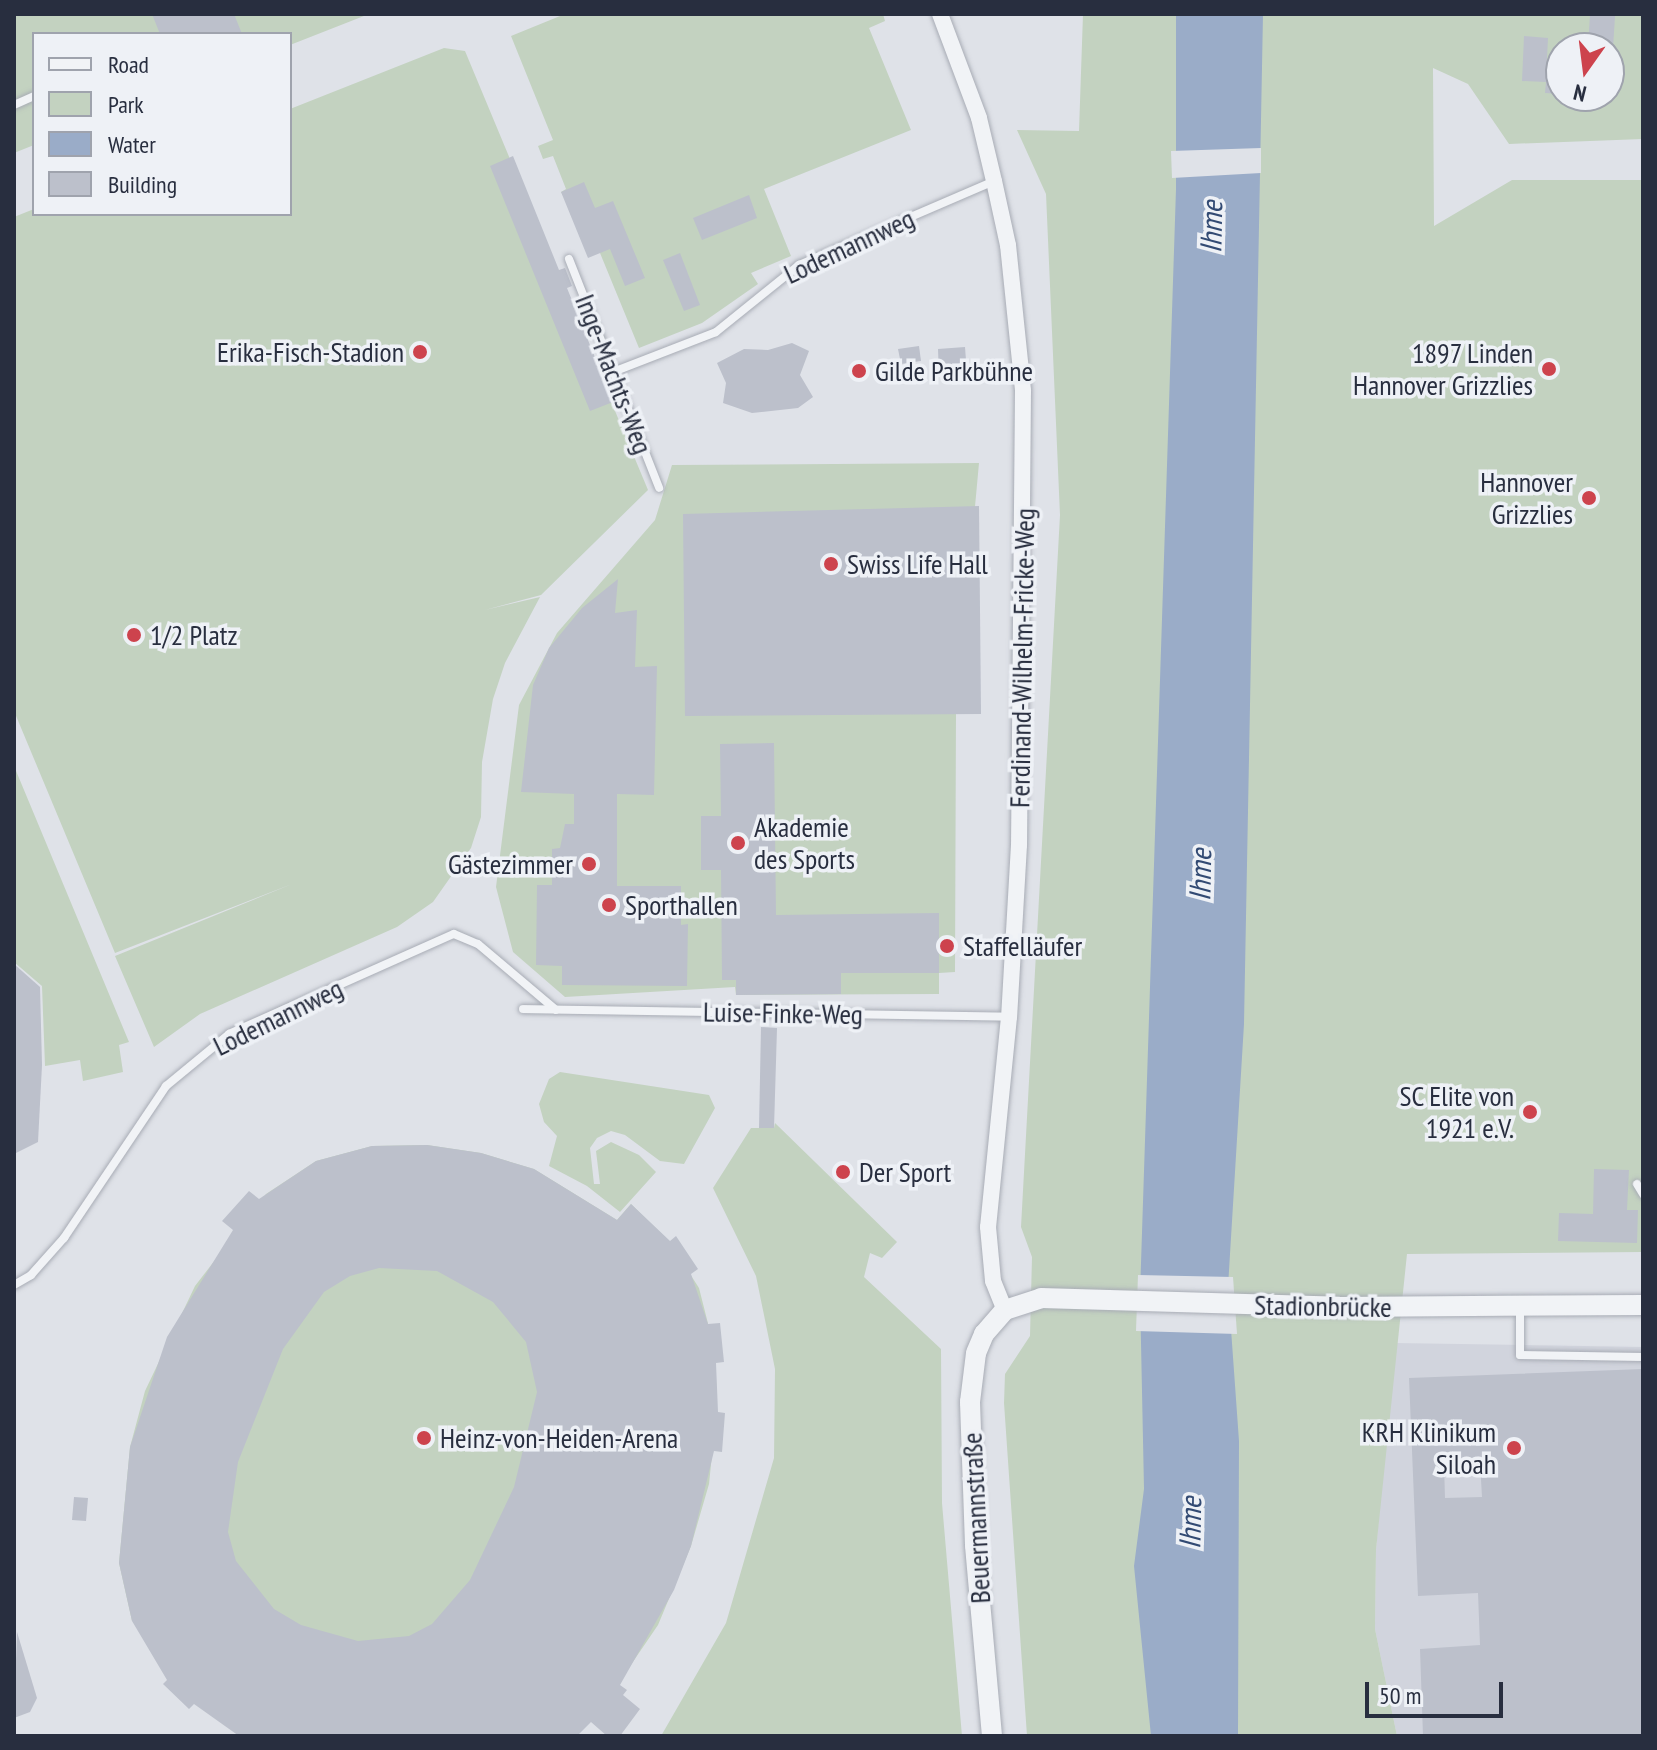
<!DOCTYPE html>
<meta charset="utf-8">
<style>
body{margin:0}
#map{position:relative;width:1657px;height:1750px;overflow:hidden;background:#dfe2e8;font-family:"PT Sans Narrow",sans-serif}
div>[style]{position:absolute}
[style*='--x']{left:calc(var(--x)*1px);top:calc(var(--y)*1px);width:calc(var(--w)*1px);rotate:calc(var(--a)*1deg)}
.built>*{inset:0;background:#d1d4dd}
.green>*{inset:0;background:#c3d2c0}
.water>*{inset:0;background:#9aacc8}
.pier>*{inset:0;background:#dfe2e8}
.building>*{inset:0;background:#bcc0cb}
.roads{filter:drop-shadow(0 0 2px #a8acb5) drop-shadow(0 0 2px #a8acb5)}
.service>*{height:8px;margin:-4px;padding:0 4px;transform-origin:4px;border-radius:4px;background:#f1f3f6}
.minor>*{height:16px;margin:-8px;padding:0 8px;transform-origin:8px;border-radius:8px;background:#f1f3f6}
.tertiary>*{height:20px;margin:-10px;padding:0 10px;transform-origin:10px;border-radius:10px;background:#f1f3f6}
.dots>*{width:22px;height:22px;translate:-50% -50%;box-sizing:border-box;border:4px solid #eef1f6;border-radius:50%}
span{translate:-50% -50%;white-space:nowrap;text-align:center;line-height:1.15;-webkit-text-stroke:7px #eef1f6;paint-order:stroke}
.street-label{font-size:28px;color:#282e3f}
.poi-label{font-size:28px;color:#282e3f}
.right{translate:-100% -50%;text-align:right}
.left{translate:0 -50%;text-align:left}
.water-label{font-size:30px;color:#324a73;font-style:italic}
.frame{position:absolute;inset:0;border:16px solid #282e3f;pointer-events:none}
.legend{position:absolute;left:32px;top:32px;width:260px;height:184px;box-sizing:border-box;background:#eef1f6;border:2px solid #9fa3ad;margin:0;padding:10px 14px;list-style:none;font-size:24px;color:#282e3f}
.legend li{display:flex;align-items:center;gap:16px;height:40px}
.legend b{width:40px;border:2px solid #9fa3ad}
.north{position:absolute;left:1545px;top:32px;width:80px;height:80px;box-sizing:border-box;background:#eef1f6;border:2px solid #9fa3ad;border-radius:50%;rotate:194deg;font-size:22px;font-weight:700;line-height:32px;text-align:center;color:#282e3f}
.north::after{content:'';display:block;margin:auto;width:28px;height:36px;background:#cd434d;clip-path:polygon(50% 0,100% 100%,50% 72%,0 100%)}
.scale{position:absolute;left:1365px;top:1682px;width:138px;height:36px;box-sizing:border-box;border:4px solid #282e3f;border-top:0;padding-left:10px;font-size:24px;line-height:28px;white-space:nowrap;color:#282e3f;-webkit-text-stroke:6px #eef1f6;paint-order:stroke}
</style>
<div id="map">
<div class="built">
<i style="clip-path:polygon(1394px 1343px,1643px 1347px,1643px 1736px,1397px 1736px,1375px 1629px,1376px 1550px)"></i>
</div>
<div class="green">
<i style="clip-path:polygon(14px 14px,369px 14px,290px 45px,290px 34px,34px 34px,34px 145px,14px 153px)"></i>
<i style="clip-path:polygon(565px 14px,883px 14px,885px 21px,869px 28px,911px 130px,764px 189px,791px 256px,751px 273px,758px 284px,702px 323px,639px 348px,600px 253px,561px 192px,566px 189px,553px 156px,543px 159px,538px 146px,553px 140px,511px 36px)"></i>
<i style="clip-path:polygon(evenodd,1083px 14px,1643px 14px,1643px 139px,1509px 144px,1468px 84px,1433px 68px,1434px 226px,1512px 180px,1643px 180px,1643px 1252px,1407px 1254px,1376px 1550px,1375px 1629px,1397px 1736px,1027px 1736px,1004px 1403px,1005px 1374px,1030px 1336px,1032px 1257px,1021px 1227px,1060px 515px,1046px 194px,1017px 130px,1079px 131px,1083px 14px,1561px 48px,1609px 48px,1609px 96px,1561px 96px,1561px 48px)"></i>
<i style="clip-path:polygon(444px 48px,465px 51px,648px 490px,541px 595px,485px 610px,540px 597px,505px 663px,493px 699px,482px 762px,481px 817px,471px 848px,433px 902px,397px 927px,200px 1014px,154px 1047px,115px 956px,292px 884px,115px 953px,14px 711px,14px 217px,34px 209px,34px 214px,290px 214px,290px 109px)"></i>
<i style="clip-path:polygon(979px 463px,956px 714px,955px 972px,939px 973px,939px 994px,736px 995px,735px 987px,565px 997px,513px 952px,496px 887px,519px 705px,557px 633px,655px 520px,672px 465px)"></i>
<i style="clip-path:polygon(14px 766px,129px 1042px,119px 1045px,123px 1072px,83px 1081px,80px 1060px,45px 1066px,42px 986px,14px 962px)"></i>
<i style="clip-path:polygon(560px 1072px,709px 1095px,715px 1108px,684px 1164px,660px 1161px,625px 1135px,611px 1131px,597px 1138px,590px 1148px,594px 1184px,600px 1184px,596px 1151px,611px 1142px,639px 1155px,656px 1172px,620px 1212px,587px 1186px,549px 1166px,557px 1136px,544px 1122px,539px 1104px,549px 1079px)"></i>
<i style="clip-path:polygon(775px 1123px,897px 1242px,882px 1258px,870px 1253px,864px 1277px,941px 1349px,942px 1503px,962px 1736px,661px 1736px,726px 1623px,774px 1458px,775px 1369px,756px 1276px,713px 1188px,751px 1128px,774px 1128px)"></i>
<i style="clip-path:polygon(427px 1145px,481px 1153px,534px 1169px,617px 1220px,631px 1204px,669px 1241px,699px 1288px,715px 1351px,717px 1406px,709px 1484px,691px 1546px,658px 1625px,596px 1716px,132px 1621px,119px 1563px,130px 1447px,145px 1391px,195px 1286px,266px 1194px,316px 1161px,372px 1146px)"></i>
</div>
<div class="water">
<i style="clip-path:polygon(1176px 14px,1263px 14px,1244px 1024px,1228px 1287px,1239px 1441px,1238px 1736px,1151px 1736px,1134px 1566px,1144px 1489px,1140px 1294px,1176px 189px)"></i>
</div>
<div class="pier">
<i style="clip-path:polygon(1261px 148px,1261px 173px,1172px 178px,1171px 151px)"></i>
<i style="clip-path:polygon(1138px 1275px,1233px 1277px,1237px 1334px,1136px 1331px)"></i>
</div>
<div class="building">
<i style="clip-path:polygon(152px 14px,234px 14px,242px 34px,160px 34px)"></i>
<i style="clip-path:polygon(1590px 15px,1615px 16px,1613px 48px,1588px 48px)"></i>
<i style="clip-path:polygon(1524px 36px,1548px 38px,1546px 80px,1546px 69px,1561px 70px,1561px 94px,1545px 93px,1546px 82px,1522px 81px)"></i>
<i style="clip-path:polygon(513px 156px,559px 270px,565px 268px,572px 286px,567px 288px,613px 402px,590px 411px,490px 166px)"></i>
<i style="clip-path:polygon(584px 182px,595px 208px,613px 201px,645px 278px,625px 286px,610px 249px,588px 258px,561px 192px)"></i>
<i style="clip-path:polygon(749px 195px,757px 218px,702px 240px,693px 218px)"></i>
<i style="clip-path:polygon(680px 253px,700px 305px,684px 311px,663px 260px)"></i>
<i style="clip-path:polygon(792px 343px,809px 351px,800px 375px,813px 397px,798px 408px,752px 413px,723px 403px,726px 383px,717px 363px,744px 349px,768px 350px)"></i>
<i style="clip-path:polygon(919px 346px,921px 361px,901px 364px,898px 349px)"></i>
<i style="clip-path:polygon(965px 347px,967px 374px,939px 376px,938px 349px)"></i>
<i style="clip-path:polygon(979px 506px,981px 714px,685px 716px,683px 514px)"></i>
<i style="clip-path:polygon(618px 579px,615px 613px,637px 610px,635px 667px,657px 666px,654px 795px,617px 794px,617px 886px,681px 886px,681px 925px,688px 924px,687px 986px,562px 985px,562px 966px,536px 965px,537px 885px,552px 885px,552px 849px,560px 848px,565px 824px,574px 824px,574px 794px,521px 792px,533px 685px,549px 648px,582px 608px)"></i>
<i style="clip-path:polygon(774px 743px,776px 915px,939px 913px,939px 973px,841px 973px,841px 994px,736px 995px,736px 980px,722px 980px,721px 870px,701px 870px,701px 816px,721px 816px,720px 744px)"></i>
<i style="clip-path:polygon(14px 964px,40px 987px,42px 1065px,38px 1142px,14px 1154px)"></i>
<i style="clip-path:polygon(761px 1027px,777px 1028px,774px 1128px,759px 1128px)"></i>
<i style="clip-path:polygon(evenodd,427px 1145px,481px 1153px,534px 1169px,617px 1220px,631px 1204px,670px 1241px,676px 1236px,698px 1269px,691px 1274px,708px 1324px,720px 1323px,724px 1362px,716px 1363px,718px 1412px,725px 1413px,722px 1452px,714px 1451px,691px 1546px,674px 1590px,620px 1685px,627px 1690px,623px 1695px,640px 1709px,620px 1736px,607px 1736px,591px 1722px,577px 1736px,239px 1736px,194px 1704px,189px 1709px,163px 1684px,167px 1680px,132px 1621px,119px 1563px,130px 1447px,167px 1337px,233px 1230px,222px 1221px,249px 1191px,259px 1199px,316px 1161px,372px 1146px,427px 1145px,379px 1268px,437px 1271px,493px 1302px,526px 1342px,537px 1392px,514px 1487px,470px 1580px,432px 1624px,409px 1636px,358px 1641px,301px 1625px,274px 1609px,236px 1561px,228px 1532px,238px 1462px,283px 1349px,324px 1292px,350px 1276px,379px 1268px)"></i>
<i style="clip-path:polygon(1594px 1169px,1629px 1170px,1627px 1210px,1638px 1210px,1637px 1243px,1558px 1241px,1559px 1213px,1593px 1214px)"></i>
<i style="clip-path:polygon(evenodd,1643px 1369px,1643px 1736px,1423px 1736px,1420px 1649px,1480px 1645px,1478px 1593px,1418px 1596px,1409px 1378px,1643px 1369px,1480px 1462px,1482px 1497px,1445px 1498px,1444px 1464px,1480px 1462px)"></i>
<i style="clip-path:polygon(74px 1497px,88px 1498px,86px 1521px,72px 1520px)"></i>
<i style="clip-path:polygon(17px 1632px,37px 1698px,30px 1712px,14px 1718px)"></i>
</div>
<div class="roads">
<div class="service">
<i style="--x:14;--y:105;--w:22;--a:-24"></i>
<i style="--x:569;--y:259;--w:246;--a:68.5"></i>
<i style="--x:613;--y:372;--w:110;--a:-21.2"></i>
<i style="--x:716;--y:332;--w:107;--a:-38.9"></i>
<i style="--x:799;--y:265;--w:212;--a:-23.3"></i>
<i style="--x:523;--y:1009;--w:486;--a:0.9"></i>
<i style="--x:1637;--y:1184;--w:12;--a:59"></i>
<i style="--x:14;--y:1285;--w:20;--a:-30"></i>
<i style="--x:31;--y:1275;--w:50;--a:-48.3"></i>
<i style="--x:64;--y:1238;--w:183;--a:-56.1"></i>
<i style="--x:166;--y:1086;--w:82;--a:-39.5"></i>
<i style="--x:229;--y:1034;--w:246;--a:-24"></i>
<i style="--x:454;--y:934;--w:26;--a:23"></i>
<i style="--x:478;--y:944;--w:102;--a:40.2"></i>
<i style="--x:1520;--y:1307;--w:48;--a:90"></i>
<i style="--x:1520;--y:1355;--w:123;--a:0.9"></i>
</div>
<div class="minor">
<i style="--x:940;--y:14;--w:111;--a:69.4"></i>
<i style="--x:979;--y:118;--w:65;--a:76.6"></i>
<i style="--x:994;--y:181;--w:66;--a:77.7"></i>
<i style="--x:1008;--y:245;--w:147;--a:84.1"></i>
<i style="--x:1023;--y:391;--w:454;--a:90.5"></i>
<i style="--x:1019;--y:845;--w:172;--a:93.3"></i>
<i style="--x:1009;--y:1017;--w:211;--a:95.7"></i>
<i style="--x:988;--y:1227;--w:54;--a:84.7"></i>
<i style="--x:993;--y:1281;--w:31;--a:68"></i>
</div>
<div class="tertiary">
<i style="--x:992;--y:1736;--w:192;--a:-95.1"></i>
<i style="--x:975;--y:1545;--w:143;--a:-92"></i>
<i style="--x:970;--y:1402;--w:49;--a:-83"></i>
<i style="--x:976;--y:1353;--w:21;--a:-67"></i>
<i style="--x:984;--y:1334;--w:32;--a:-49"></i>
<i style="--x:1005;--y:1310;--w:38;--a:-18"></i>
<i style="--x:1041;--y:1298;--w:298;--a:1.7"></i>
<i style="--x:1339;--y:1307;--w:304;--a:-0.4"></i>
</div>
</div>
<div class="dots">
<i style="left:420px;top:352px;background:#cd434d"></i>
<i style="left:1549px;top:369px;background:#cd434d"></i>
<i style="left:859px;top:371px;background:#cd434d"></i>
<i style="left:1589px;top:498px;background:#cd434d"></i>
<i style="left:831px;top:564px;background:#cd434d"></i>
<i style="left:134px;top:635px;background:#cd434d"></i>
<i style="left:738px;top:843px;background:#cd434d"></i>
<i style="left:589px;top:864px;background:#cd434d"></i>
<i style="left:609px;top:905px;background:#cd434d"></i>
<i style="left:947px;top:946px;background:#cd434d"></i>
<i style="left:1530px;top:1112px;background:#cd434d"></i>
<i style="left:843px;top:1172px;background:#cd434d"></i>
<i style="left:424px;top:1438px;background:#cd434d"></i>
<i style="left:1514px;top:1448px;background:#cd434d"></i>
</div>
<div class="street-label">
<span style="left:849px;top:246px;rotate:-25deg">Lodemannweg</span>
<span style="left:614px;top:374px;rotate:69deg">Inge-Machts-Weg</span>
<span style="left:1022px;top:658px;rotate:-89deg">Ferdinand-Wilhelm-Fricke-Weg</span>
<span style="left:783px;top:1013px;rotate:1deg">Luise-Finke-Weg</span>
<span style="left:278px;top:1017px;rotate:-26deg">Lodemannweg</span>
<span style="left:1323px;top:1306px;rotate:1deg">Stadionbrücke</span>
<span style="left:976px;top:1518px;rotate:-93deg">Beuermannstraße</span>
</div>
<div class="poi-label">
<span class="right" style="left:404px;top:352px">Erika-Fisch-Stadion</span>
<span class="right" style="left:1533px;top:369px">1897 Linden<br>Hannover Grizzlies</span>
<span class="left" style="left:875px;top:371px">Gilde Parkbühne</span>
<span class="right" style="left:1573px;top:498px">Hannover<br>Grizzlies</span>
<span class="left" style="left:847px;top:564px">Swiss Life Hall</span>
<span class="left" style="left:150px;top:635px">1/2 Platz</span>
<span class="left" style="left:754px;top:843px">Akademie<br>des Sports</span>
<span class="right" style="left:573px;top:864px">Gästezimmer</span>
<span class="left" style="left:625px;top:905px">Sporthallen</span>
<span class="left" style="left:963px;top:946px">Staffelläufer</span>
<span class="right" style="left:1514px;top:1112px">SC Elite von<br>1921 e.V.</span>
<span class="left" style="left:859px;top:1172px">Der Sport</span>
<span class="right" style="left:1496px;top:1448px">KRH Klinikum<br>Siloah</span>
<span class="left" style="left:440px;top:1438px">Heinz-von-Heiden-Arena</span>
</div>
<div class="water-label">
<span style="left:1211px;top:227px;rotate:-89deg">Ihme</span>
<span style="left:1200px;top:875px;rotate:-89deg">Ihme</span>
<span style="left:1190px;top:1523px;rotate:-89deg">Ihme</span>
</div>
<div class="frame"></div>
<ul class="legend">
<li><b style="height:10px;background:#f1f3f6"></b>Road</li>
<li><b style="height:22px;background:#c3d2c0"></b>Park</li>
<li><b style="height:22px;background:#9aacc8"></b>Water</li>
<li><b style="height:22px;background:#bcc0cb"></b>Building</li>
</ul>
<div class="north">N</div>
<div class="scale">50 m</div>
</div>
